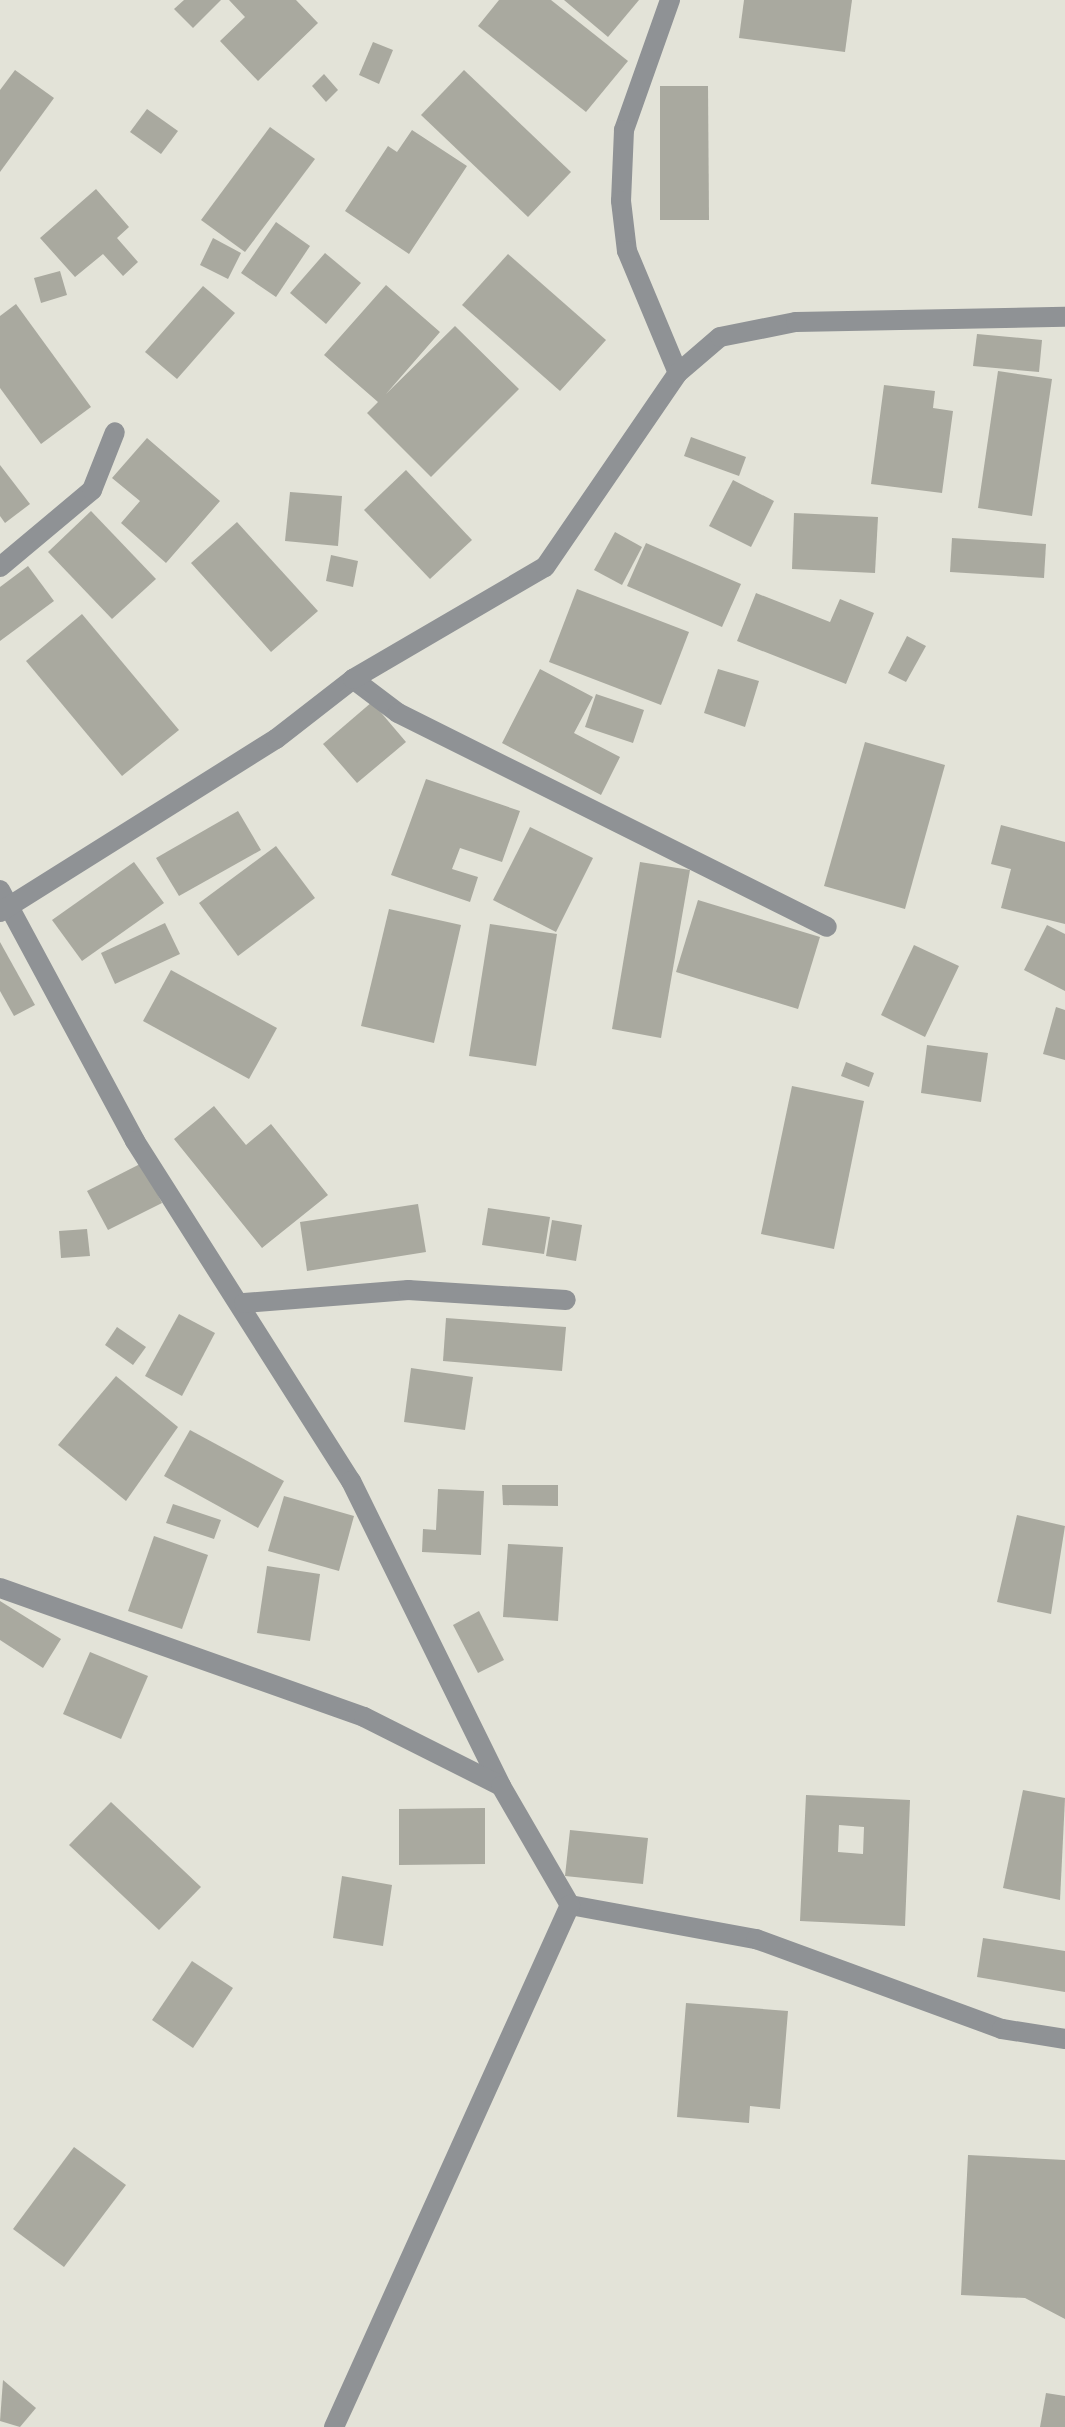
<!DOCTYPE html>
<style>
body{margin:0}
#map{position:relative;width:1065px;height:2427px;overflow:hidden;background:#e3e3d8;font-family:"PT Sans Narrow",sans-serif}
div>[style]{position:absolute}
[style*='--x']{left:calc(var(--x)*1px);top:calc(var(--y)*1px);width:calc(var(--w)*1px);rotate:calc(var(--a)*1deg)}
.building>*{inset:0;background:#a9a99f}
.street>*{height:20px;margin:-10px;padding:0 10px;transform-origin:10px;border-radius:10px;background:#8f9295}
span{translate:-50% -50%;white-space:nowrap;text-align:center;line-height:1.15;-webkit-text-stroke:9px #e3e3d8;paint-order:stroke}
</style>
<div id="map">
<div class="building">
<i style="clip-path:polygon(184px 0,221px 0,193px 28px,174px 9px)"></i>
<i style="clip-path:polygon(229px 0,296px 0,318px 23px,258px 81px,220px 41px,245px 17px)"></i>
<i style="clip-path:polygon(499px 0,551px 0,628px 61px,586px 112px,478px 26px)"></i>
<i style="clip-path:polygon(564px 0,639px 0,608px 37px)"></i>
<i style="clip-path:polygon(744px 0,852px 0,845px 52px,739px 38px)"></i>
<i style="clip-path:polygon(373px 42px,393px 50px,379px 84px,359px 75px)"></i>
<i style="clip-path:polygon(15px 70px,54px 98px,0 172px,0 90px)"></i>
<i style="clip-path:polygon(464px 70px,571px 172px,528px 217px,421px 115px)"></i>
<i style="clip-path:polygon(324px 74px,338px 90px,326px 102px,312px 86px)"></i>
<i style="clip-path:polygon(660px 86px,708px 86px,709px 220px,660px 220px)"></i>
<i style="clip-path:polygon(147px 109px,178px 131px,161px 154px,130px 132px)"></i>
<i style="clip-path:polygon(270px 127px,315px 159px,245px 252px,201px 220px)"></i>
<i style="clip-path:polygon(412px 130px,467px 166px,409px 254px,345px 211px,388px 146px,397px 152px)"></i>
<i style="clip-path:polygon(96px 189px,129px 227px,117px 238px,138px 262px,123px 276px,103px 254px,75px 277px,40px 238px)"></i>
<i style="clip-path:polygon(276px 222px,310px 246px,276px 297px,241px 273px)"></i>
<i style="clip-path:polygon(213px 238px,241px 253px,228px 279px,200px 265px)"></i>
<i style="clip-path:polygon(325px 253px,361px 283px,326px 324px,290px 293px)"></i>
<i style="clip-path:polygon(508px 254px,606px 340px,560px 391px,462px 305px)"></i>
<i style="clip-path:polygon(60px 271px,67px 295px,41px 303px,34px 278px)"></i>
<i style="clip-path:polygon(386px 285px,440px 332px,386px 394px,455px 326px,519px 389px,431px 477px,367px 413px,378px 402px,324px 355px)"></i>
<i style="clip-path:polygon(203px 286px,235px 313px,177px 379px,145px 352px)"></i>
<i style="clip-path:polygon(16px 304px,91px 407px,41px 444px,0 388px,0 316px)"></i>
<i style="clip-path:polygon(977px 334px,1042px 340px,1039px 372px,973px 366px)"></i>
<i style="clip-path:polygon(998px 371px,1052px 379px,1032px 516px,978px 508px)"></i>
<i style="clip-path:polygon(884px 385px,935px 391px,933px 408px,953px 411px,942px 493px,871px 484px)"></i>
<i style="clip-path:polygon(691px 437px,746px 457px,739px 476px,684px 456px)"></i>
<i style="clip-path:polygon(147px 438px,220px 501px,166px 563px,121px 523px,140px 501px,112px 478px)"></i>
<i style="clip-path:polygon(0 465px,30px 504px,5px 523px,0 516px)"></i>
<i style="clip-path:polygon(406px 470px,472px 540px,430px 579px,364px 510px)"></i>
<i style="clip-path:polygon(733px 480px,774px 501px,751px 547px,709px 526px)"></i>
<i style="clip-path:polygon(290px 492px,342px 496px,338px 546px,285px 541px)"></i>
<i style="clip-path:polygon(91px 511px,156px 579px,112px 619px,48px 552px)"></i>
<i style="clip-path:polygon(794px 513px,878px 517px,875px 573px,792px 569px)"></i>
<i style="clip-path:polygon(237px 522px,318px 611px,271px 652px,191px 563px)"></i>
<i style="clip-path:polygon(615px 532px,642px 547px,622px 585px,594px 570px)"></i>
<i style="clip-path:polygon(952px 538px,1046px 544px,1044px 578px,950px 572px)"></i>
<i style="clip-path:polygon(646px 543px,741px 584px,722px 627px,627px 586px)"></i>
<i style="clip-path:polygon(331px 555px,358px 561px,353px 587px,326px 581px)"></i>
<i style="clip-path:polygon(28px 566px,54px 601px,0 641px,0 587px)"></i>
<i style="clip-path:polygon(577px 589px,689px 632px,661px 705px,549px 662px)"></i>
<i style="clip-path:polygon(756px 593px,830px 622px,840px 599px,874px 613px,846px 684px,737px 641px)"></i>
<i style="clip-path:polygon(82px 614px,179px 730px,122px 776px,26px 661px)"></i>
<i style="clip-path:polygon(907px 636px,926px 646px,906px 682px,888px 673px)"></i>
<i style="clip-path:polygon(540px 669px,593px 697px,574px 733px,620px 757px,601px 795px,502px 743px)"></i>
<i style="clip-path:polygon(718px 669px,759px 681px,745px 727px,704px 713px)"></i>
<i style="clip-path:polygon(596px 694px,644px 710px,633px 743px,585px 727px)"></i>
<i style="clip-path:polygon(372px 702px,406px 742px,357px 783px,323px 744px)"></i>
<i style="clip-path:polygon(865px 742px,945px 765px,905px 909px,824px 886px)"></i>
<i style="clip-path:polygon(426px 779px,520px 811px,502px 862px,460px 848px,452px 869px,478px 877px,470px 902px,391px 875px)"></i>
<i style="clip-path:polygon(238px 811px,261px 850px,179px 896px,156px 858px)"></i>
<i style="clip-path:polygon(1001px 825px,1065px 842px,1065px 924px,1001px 908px,1011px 869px,991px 864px)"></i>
<i style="clip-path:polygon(530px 827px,593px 858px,556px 932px,493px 900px)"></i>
<i style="clip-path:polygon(276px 846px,315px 898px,238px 956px,199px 903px)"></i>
<i style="clip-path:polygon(134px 862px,164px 903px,82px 961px,52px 920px)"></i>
<i style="clip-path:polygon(640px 862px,690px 870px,661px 1038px,612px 1029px)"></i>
<i style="clip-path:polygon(698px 900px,820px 937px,798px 1009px,676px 972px)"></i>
<i style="clip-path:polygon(389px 909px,461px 925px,434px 1043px,361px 1026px)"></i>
<i style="clip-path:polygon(165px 923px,180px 954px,115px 984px,101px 953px)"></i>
<i style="clip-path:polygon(490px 924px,557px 934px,536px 1066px,469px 1056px)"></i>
<i style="clip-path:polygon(1047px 925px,1065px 934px,1065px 991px,1024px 970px)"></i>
<i style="clip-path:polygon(0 942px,35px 1005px,14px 1016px,0 991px)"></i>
<i style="clip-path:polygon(914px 945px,959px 966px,925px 1037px,881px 1015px)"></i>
<i style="clip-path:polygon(171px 970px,277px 1028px,249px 1079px,143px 1021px)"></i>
<i style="clip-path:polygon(1056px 1007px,1065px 1010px,1065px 1060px,1043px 1054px)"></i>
<i style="clip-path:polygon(927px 1045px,988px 1053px,981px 1102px,921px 1093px)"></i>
<i style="clip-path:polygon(846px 1062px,874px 1073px,869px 1087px,841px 1076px)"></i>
<i style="clip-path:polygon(792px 1086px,864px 1101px,834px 1249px,761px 1234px)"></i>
<i style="clip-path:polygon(214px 1106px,246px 1145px,271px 1124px,328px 1195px,262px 1248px,174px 1139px)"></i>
<i style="clip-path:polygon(142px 1163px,162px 1203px,108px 1230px,87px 1191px)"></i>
<i style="clip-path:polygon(418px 1204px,426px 1252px,307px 1271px,300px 1222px)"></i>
<i style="clip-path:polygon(488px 1208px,550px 1217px,544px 1254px,482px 1245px)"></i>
<i style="clip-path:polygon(552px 1220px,582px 1225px,576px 1261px,546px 1256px)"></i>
<i style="clip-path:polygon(87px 1229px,90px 1256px,61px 1258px,59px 1231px)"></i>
<i style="clip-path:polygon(179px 1314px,215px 1333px,182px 1396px,145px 1376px)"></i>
<i style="clip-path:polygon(446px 1318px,566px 1327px,562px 1371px,443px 1361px)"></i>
<i style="clip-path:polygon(117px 1327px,146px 1347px,133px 1365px,105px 1345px)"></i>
<i style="clip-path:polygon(411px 1368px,473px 1377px,465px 1430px,404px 1422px)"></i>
<i style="clip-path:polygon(116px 1376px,178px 1427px,126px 1501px,58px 1445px)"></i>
<i style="clip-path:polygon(190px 1430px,284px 1481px,258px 1528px,164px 1476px)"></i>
<i style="clip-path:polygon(502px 1485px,558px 1485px,558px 1506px,503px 1505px)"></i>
<i style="clip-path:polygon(438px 1489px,484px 1491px,481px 1555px,422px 1552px,423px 1529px,436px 1530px)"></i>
<i style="clip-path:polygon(284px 1496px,354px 1516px,339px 1571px,268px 1551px)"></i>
<i style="clip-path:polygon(173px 1504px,221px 1520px,214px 1539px,166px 1523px)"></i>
<i style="clip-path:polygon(1017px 1515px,1065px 1526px,1051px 1614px,997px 1602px)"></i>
<i style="clip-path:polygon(154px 1536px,208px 1555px,182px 1629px,128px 1611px)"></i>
<i style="clip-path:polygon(508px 1544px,563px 1547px,558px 1621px,503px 1617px)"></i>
<i style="clip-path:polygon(267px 1566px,320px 1574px,310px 1641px,257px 1633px)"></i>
<i style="clip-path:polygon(0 1601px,61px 1639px,43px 1668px,0 1640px)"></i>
<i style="clip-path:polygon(479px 1611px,504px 1660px,478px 1673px,453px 1625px)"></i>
<i style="clip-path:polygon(90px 1652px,148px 1676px,121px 1739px,63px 1714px)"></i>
<i style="clip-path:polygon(1023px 1790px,1065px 1798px,1060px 1900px,1003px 1888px)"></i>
<i style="clip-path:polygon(evenodd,806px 1795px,910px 1800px,905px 1926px,800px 1921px,806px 1795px,839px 1825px,864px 1827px,863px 1854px,838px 1852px,839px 1825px)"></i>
<i style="clip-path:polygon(111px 1802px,201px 1887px,159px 1930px,69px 1845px)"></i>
<i style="clip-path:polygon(485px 1808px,485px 1864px,399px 1865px,399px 1809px)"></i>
<i style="clip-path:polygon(570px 1830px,648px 1838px,643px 1884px,565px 1876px)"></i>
<i style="clip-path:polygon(342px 1876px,392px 1885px,383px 1946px,333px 1938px)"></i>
<i style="clip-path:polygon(983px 1938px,1065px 1951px,1065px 1992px,977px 1977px)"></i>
<i style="clip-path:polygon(192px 1961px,233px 1988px,193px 2048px,152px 2020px)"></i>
<i style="clip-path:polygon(686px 2003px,788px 2011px,780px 2109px,750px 2106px,749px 2123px,677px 2117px)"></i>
<i style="clip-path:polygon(74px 2147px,126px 2185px,64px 2267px,13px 2229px)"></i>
<i style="clip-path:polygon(968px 2155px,1065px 2160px,1065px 2319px,1025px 2298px,961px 2295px)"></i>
<i style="clip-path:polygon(3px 2380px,36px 2408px,20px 2427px,0 2421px)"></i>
<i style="clip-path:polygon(1046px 2393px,1065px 2396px,1065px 2427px,1040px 2427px)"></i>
</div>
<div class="street">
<i style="--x:670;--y:0;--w:138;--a:109.5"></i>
<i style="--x:624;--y:130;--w:71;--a:92.4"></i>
<i style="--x:621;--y:201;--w:50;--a:83.2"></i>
<i style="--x:627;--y:251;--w:132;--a:67.3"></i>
<i style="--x:0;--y:567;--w:120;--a:-39.9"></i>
<i style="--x:92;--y:490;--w:62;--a:-68.4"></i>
<i style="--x:353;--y:679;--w:56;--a:37.1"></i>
<i style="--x:398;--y:713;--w:479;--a:26.5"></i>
<i style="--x:0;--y:890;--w:285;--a:61.7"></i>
<i style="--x:135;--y:1141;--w:403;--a:57.6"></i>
<i style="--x:351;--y:1481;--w:340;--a:63.8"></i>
<i style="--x:0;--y:912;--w:326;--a:-32.1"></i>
<i style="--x:276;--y:739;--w:98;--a:-37.9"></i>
<i style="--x:353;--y:679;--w:222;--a:-30.3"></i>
<i style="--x:545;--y:567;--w:235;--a:-55.6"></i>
<i style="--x:678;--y:373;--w:55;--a:-40.6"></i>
<i style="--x:720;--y:337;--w:77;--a:-11.2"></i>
<i style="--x:796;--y:322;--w:269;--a:-1.1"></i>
<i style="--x:244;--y:1303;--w:165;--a:-4.5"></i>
<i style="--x:408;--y:1290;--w:158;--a:3.6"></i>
<i style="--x:0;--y:1588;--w:386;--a:19.5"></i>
<i style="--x:364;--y:1717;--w:153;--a:26.7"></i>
<i style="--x:501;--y:1786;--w:138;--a:59.9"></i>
<i style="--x:570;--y:1905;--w:189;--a:10.4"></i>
<i style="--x:756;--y:1939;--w:262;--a:20.1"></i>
<i style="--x:1002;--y:2029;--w:64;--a:9"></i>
<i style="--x:334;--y:2427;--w:573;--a:-65.67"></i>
</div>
</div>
